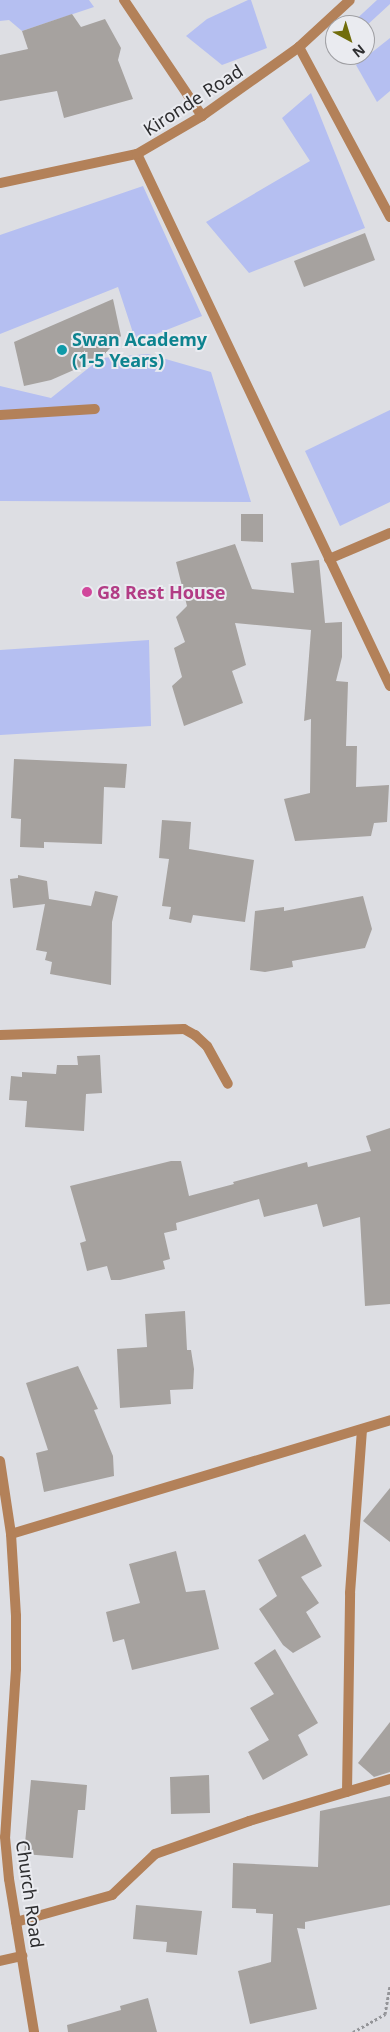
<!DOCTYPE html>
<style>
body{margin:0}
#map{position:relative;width:390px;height:2032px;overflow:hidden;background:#dddee3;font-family:"Noto Sans",sans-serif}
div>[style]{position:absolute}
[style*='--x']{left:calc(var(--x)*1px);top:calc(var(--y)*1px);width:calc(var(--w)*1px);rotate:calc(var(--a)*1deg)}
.green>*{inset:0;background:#b5bff1}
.building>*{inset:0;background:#a6a29f}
.path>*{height:3px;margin-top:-1.5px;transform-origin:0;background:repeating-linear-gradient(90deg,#949599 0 2.5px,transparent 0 5px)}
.service>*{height:10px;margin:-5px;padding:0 5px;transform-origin:5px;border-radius:5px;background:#b38159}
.minor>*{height:10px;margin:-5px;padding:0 5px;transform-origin:5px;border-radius:5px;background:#b38159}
.dots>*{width:14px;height:14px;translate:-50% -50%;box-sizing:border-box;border:2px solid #eaebf0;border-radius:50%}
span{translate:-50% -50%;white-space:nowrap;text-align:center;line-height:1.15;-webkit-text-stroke:4px #eaebf0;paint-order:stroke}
.street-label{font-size:18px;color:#2e2e30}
.culture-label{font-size:18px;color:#0d838f;font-weight:700}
.left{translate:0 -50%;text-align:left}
.hotel-label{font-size:18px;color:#b23c85;font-weight:700}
.north{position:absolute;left:325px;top:15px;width:50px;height:50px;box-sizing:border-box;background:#eaebf0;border:1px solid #9f9fa3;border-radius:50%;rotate:141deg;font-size:14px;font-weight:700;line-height:20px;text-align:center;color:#2e2e30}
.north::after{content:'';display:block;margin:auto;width:18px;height:22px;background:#716d0c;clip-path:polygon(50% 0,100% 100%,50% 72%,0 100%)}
</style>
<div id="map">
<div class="green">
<i style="clip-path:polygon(0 0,89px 0,94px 7px,22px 31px,9px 20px,0 21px)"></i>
<i style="clip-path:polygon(248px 0,251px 0,267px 48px,222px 65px,186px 36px,207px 19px)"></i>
<i style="clip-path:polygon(377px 0,390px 0,390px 4px,365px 27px,365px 25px,350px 25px)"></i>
<i style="clip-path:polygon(390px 38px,390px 91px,377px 102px,356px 65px)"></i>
<i style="clip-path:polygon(311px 93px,365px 228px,249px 273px,206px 222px,310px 161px,282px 118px)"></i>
<i style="clip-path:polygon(143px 186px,202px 316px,136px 342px,118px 287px,0 334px,0 235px)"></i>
<i style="clip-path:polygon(148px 354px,211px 372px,251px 502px,0 501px,0 386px,51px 398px,101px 358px)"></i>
<i style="clip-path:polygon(390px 410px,390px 502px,340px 526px,305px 451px)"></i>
<i style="clip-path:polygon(149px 640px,151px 726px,0 735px,0 650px)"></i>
</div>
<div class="building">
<i style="clip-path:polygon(72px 14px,81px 27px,105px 19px,121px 48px,118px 60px,133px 99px,64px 118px,57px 91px,0 101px,0 55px,28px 49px,22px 31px)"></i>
<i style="clip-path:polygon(365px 233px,375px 260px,304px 287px,294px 261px)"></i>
<i style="clip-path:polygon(113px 299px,121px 336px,101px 358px,51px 380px,24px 386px,14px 342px)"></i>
<i style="clip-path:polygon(241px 514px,263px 514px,263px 542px,241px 541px)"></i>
<i style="clip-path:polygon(235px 544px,252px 589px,294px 593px,291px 563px,319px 560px,325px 623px,342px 622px,342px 657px,336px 681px,348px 682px,346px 746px,357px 746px,356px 787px,389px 785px,387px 822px,374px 823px,371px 836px,295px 841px,284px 799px,310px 793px,311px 719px,304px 721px,311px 630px,235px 623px,246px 665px,232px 671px,243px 703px,184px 726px,172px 686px,182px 677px,174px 648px,185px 642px,176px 617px,187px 606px,176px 562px)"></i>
<i style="clip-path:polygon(14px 759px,127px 764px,125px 788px,104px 787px,102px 844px,44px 842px,44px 848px,20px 847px,21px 819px,11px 818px)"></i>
<i style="clip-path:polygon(162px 820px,191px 822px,189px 849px,254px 860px,245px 922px,193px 915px,191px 923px,169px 919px,171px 907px,162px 906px,169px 859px,159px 858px)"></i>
<i style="clip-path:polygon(18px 875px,47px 881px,49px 899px,91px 906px,95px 891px,118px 896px,112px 922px,111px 985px,50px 974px,52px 962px,45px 960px,47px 952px,36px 950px,45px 904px,13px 908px,10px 879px,18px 878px)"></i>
<i style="clip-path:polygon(363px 896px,372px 929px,365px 948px,292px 961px,293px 967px,265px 972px,250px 970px,255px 911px,284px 907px,284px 911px)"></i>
<i style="clip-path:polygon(100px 1055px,102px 1093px,86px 1094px,84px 1131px,25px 1127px,27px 1101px,9px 1100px,11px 1076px,22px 1077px,22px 1072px,56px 1074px,57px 1065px,78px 1065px,77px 1056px)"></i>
<i style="clip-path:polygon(390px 1128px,390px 1304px,365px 1306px,360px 1217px,323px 1227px,317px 1204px,264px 1217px,259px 1199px,176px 1223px,177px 1230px,164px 1233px,170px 1259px,163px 1261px,165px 1269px,120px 1280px,111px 1280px,107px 1266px,87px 1271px,80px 1243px,86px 1241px,70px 1186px,171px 1161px,181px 1161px,189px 1196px,234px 1184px,233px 1182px,307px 1162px,308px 1167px,371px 1151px,366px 1136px)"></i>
<i style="clip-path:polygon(185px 1311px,187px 1350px,191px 1350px,194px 1369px,193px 1389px,170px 1390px,171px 1404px,120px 1408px,117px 1349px,147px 1347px,145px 1314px)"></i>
<i style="clip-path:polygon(78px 1366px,98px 1409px,94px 1410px,113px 1456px,114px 1476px,44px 1492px,36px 1453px,48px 1450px,26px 1383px)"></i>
<i style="clip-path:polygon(390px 1488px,390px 1542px,363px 1521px)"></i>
<i style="clip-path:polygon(305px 1534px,322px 1566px,301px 1577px,319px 1603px,306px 1612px,321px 1637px,293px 1653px,283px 1645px,259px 1609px,277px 1596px,258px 1560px)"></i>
<i style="clip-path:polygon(176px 1551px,186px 1592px,205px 1590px,219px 1649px,132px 1670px,124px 1639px,113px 1642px,106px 1612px,140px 1603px,129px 1564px)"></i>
<i style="clip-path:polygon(275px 1649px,318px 1723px,298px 1735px,308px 1755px,263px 1780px,248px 1752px,269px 1740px,250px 1708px,274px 1694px,254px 1663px)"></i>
<i style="clip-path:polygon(390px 1722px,390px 1772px,374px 1777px,358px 1763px)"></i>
<i style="clip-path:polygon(209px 1775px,210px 1813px,171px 1814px,170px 1777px)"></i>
<i style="clip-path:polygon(31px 1780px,87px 1785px,85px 1810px,78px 1810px,73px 1858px,24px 1854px)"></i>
<i style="clip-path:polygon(390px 1796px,390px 1905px,305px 1922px,305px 1929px,297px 1928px,317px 2009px,250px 2024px,238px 1971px,271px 1962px,273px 1914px,256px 1913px,256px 1909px,232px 1908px,233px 1863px,318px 1867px,320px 1811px)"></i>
<i style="clip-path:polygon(136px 1905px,202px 1911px,197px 1955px,166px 1952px,167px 1942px,133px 1939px)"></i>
<i style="clip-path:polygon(148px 1998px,157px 2032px,68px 2032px,67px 2025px,121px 2010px,120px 2006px)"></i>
</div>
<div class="path">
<i style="--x:353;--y:2032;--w:37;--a:-29"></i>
<i style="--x:385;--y:2014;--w:28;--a:-80"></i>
</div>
<div class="service">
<i style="--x:0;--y:415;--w:95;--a:-3.6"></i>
<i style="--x:329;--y:559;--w:66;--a:-23.1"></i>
<i style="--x:0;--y:1961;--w:23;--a:-13"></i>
</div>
<div class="minor">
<i style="--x:124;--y:0;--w:140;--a:56.1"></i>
<i style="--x:299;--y:47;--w:193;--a:61.8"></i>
<i style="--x:137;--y:154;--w:589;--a:64.57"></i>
<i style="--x:0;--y:183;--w:140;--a:-12"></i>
<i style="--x:137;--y:154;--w:75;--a:-30.3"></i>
<i style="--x:202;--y:116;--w:119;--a:-35.4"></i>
<i style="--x:299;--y:47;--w:69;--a:-42.7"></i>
<i style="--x:0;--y:1035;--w:184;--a:-1.9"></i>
<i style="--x:184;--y:1029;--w:13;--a:29"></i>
<i style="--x:195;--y:1035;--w:16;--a:43"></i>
<i style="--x:207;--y:1046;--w:43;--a:61.1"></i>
<i style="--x:0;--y:1461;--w:74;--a:81.4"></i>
<i style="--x:11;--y:1534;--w:82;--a:86.5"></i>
<i style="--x:16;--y:1616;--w:53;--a:90"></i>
<i style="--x:16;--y:1669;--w:168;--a:93.7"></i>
<i style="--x:5;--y:1837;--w:42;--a:84.6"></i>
<i style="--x:9;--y:1879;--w:155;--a:80.7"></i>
<i style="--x:11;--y:1534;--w:396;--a:-16.7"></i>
<i style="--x:347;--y:1792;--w:199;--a:-89.1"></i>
<i style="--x:350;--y:1593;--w:164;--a:-85.8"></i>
<i style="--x:16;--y:1922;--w:100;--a:-15.7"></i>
<i style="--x:112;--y:1895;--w:59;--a:-43.6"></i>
<i style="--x:155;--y:1854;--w:100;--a:-19.3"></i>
<i style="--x:249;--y:1821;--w:147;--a:-16.6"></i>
</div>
<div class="dots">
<i style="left:62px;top:350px;background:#0f9aa8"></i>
<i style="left:87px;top:592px;background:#d1479c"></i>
</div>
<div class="street-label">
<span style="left:193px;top:100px;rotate:-33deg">Kironde Road</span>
<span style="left:30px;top:1894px;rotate:82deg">Church Road</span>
</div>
<div class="culture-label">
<span class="left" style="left:72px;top:350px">Swan Academy<br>(1-5 Years)</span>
</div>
<div class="hotel-label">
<span class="left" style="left:97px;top:592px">G8 Rest House</span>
</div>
<div class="north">N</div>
</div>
